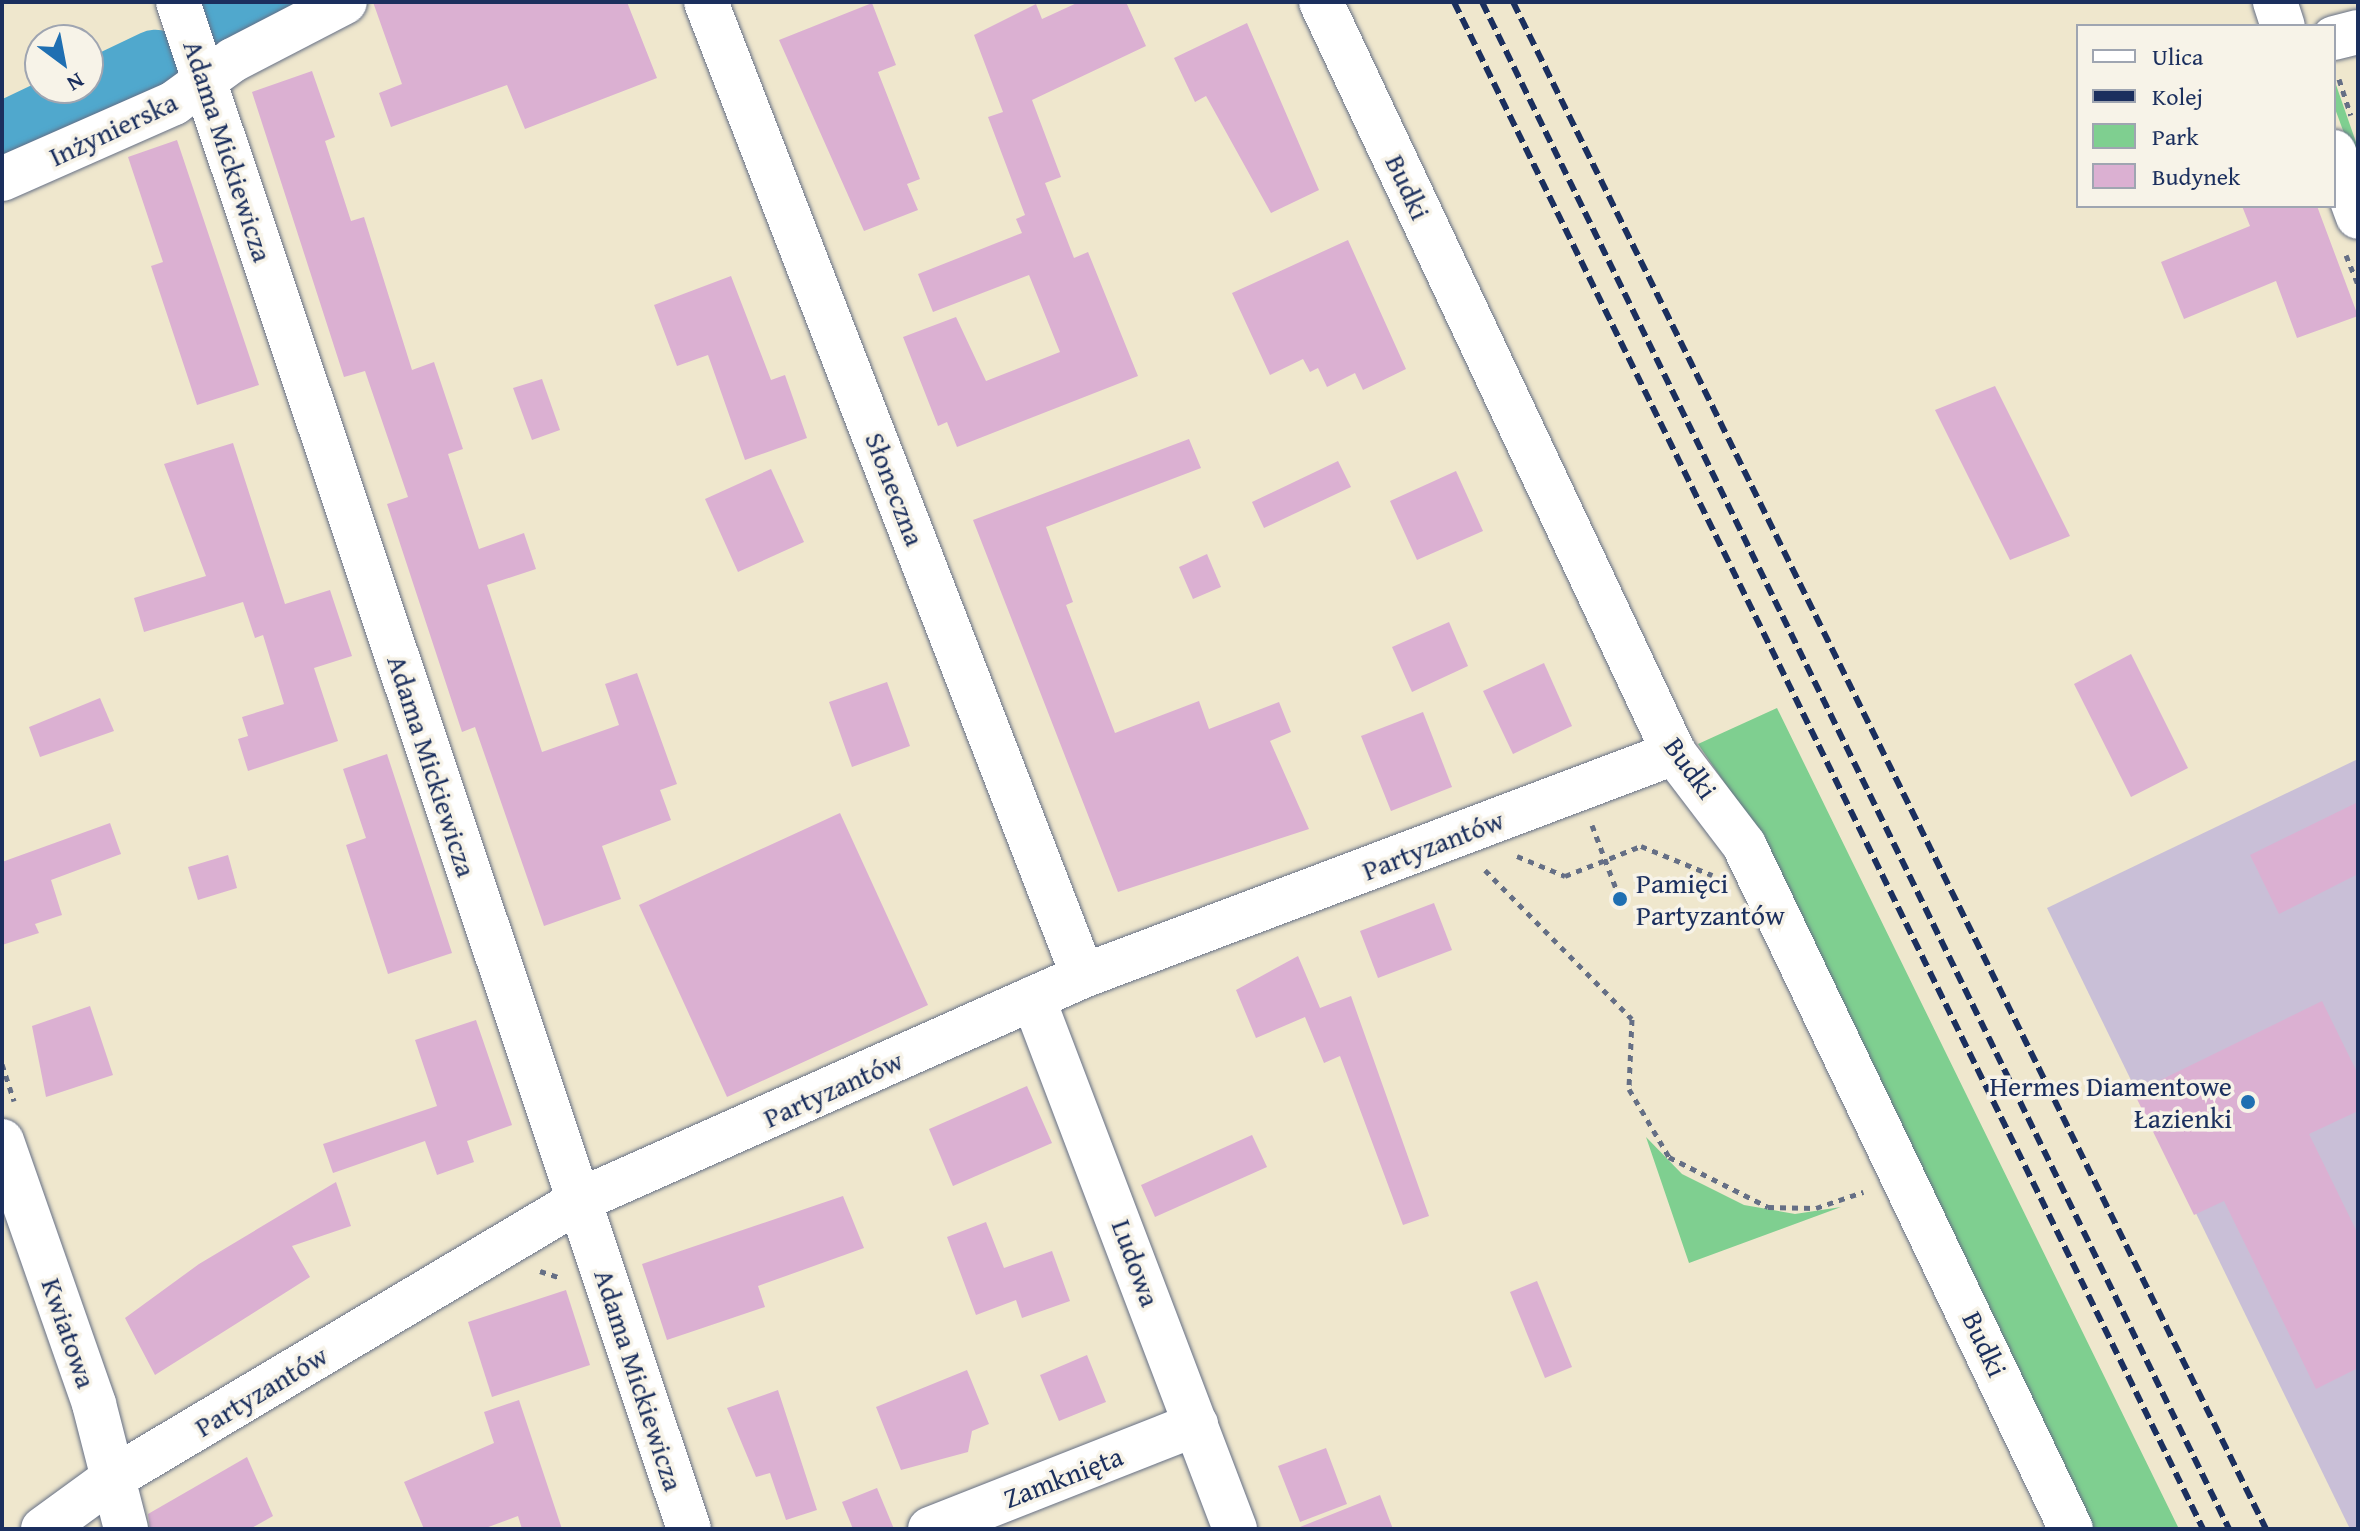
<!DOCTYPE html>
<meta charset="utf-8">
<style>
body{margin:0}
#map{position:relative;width:2360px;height:1531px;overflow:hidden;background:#efe7cd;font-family:"Gentium Book Plus",serif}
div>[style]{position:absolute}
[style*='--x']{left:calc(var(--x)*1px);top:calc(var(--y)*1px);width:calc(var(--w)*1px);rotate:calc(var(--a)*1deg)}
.industrial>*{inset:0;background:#c9bfd7}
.green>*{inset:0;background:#7fcf90}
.river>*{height:70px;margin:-35px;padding:0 35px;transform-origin:35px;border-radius:35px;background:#50a8cd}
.building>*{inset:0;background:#dbb0d2}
.path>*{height:5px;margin-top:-2.5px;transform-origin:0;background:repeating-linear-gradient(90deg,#656f85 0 6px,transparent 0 12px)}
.roads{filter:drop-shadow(0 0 2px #656f85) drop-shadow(0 0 2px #656f85)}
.street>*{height:44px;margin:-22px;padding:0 22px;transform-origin:22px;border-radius:22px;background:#fff}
.rail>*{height:6px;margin-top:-3px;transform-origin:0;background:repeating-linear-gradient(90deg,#1b2f5e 0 12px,transparent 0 18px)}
.dots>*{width:22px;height:22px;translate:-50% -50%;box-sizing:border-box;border:4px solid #f7f3e8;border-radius:50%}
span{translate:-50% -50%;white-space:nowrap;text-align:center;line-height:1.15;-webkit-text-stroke:7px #f7f3e8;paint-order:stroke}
.street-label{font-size:28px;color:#1b2f5e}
.poi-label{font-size:28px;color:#1b2f5e}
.left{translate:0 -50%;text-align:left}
.right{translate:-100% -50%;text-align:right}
.frame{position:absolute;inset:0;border:4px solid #1b2f5e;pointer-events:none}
.legend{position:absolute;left:2076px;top:24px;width:260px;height:184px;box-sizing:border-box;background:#f7f3e8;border:2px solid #9fa5b1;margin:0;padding:10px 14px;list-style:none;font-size:24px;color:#1b2f5e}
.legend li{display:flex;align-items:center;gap:16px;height:40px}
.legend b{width:40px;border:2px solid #9fa5b1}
.north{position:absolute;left:24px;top:24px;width:80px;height:80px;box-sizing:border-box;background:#f7f3e8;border:2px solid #9fa5b1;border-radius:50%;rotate:148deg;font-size:22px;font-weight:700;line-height:32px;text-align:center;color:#1b2f5e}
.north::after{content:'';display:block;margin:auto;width:28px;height:36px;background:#1f6fb2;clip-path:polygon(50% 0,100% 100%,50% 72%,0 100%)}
</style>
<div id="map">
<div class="industrial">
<i style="clip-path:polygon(2358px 759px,2358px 1529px,2350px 1529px,2047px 908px)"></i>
</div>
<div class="green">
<i style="clip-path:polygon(2334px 79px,2358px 148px,2358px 171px,2334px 106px)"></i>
<i style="clip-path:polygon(1777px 708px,2179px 1529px,2093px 1529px,1767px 845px,1698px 744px)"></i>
<i style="clip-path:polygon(1646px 1137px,1682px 1174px,1744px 1205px,1795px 1214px,1841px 1207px,1689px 1263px)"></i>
</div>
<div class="river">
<i style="--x:228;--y:21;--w:35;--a:-33"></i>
<i style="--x:2;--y:138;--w:170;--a:-25.5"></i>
</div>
<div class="building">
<i style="clip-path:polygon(373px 2px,627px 2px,657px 78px,525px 129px,507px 85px,391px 127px,379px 93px,402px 84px)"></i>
<i style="clip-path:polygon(1079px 2px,1126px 2px,1146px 46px,1032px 100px,1061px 177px,1045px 183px,1074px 258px,1088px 252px,1138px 376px,957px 447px,947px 422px,938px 426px,903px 337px,956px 317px,986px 381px,1060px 352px,1029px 275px,933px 312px,918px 274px,1022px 233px,1016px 219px,1025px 215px,988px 117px,1003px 112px,974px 35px,1036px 4px,1042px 19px)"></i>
<i style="clip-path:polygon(872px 3px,896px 65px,878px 72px,920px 179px,907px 184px,918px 210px,864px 231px,779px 40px)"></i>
<i style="clip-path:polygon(1247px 23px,1319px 190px,1271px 213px,1206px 96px,1195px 102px,1174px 58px)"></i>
<i style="clip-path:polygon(312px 71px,335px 137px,325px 141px,351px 221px,364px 217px,412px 370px,434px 362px,463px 449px,448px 454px,479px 549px,524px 533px,536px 569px,487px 585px,542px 752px,619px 725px,605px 684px,637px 673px,677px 784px,660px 790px,671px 820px,602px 846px,621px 899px,544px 926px,475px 727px,462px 732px,387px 504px,408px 497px,365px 371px,344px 377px,252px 92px)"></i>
<i style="clip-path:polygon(177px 140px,259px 385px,197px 405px,151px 266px,163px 262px,128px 157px)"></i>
<i style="clip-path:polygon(2242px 206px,2317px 206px,2358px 316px,2297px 338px,2276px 281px,2184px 319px,2161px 262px,2250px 226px)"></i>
<i style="clip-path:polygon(1348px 240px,1406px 369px,1363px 390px,1355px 373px,1327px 387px,1318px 368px,1310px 372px,1303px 359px,1270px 375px,1232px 293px)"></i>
<i style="clip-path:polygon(731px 276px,771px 380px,785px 375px,807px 438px,745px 460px,708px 355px,677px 366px,654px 305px)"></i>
<i style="clip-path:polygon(542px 379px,560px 430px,532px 440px,513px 388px)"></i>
<i style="clip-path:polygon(1995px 386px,2070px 536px,2010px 560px,1935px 410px)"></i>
<i style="clip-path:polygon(1189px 439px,1201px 468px,1046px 527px,1073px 602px,1066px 605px,1115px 733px,1199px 701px,1209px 729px,1279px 702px,1291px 732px,1270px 741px,1309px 829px,1118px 892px,973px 520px)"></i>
<i style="clip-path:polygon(233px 443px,285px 604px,330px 590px,352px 656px,314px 668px,338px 741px,248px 771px,238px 739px,248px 736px,242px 717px,284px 704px,263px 635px,255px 638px,243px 602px,144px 632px,134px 598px,206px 576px,164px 464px)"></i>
<i style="clip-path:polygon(1338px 461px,1351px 487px,1264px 528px,1252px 502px)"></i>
<i style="clip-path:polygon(771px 469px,804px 542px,738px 572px,705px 499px)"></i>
<i style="clip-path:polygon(1456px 471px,1483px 531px,1417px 560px,1390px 501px)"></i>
<i style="clip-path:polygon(1207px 554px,1221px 587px,1193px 599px,1179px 567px)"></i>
<i style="clip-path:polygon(1449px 622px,1468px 666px,1412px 692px,1392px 647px)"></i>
<i style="clip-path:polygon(2131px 654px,2188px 768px,2131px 797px,2074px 684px)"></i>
<i style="clip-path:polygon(1544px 663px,1572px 726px,1513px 754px,1483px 691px)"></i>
<i style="clip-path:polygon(887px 682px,910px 746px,852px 767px,829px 702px)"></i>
<i style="clip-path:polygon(100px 698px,114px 731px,40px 757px,29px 727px)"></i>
<i style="clip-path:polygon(1423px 712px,1452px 787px,1391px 811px,1361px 736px)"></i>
<i style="clip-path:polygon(387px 754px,452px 953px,388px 974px,346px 845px,366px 838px,343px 769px)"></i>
<i style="clip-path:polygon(2358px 802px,2358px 874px,2279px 914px,2250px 855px)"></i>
<i style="clip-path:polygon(840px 813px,928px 1005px,727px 1097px,639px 905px)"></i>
<i style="clip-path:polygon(110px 823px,121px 854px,51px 880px,62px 915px,35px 924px,39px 933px,2px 945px,2px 862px)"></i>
<i style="clip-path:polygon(228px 855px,237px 888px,198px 900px,188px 867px)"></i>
<i style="clip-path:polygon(1434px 903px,1452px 950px,1378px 978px,1360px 931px)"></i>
<i style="clip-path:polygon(1298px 956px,1320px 1008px,1351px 996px,1429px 1216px,1403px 1225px,1340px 1056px,1324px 1063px,1305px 1017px,1256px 1038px,1236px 990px)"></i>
<i style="clip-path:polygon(2322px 1001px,2358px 1074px,2358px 1111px,2309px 1134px,2358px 1234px,2358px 1368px,2316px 1389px,2224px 1201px,2194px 1215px,2134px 1093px)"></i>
<i style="clip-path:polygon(90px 1006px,113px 1075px,46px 1097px,32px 1026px)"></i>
<i style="clip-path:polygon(476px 1020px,512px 1125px,467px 1141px,474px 1162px,437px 1175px,425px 1141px,333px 1173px,323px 1144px,437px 1106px,415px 1040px)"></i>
<i style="clip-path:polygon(1027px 1086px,1052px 1143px,953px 1186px,929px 1129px)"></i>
<i style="clip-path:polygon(1252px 1135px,1267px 1167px,1155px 1217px,1141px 1185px)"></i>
<i style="clip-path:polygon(336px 1182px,351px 1226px,292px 1246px,310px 1277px,155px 1375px,125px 1318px,199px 1264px)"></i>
<i style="clip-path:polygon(843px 1196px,864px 1248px,758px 1286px,765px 1307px,667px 1340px,642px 1264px)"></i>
<i style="clip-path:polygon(986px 1222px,1004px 1268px,1052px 1251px,1070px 1301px,1022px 1318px,1016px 1300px,976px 1315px,947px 1237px)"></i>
<i style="clip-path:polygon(1537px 1281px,1572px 1367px,1545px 1378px,1510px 1292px)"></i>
<i style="clip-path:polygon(566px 1290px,590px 1365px,492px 1397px,468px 1322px)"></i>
<i style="clip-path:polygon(1087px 1355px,1106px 1402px,1059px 1421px,1040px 1375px)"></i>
<i style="clip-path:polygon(967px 1370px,989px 1424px,972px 1431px,968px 1452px,901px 1470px,876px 1407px)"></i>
<i style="clip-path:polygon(778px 1390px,817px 1510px,786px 1520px,770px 1473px,756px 1477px,727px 1408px)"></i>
<i style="clip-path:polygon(519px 1400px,562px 1529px,522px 1529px,518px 1516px,483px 1529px,424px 1529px,404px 1482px,494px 1443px,484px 1412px)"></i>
<i style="clip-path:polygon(1326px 1448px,1347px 1504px,1300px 1522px,1278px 1466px)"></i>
<i style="clip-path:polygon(247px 1457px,273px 1516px,250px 1529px,150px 1529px,148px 1514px)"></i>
<i style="clip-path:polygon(877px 1488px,894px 1529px,853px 1529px,842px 1502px)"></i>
<i style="clip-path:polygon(1380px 1495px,1393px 1529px,1300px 1529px,1300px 1527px)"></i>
</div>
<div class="path">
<i style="--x:2339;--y:79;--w:38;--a:72"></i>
<i style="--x:2346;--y:255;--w:32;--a:68"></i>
<i style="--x:1592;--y:825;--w:79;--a:69.3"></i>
<i style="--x:1517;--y:856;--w:52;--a:22.6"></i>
<i style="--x:1565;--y:876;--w:82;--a:-21.5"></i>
<i style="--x:1641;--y:846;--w:77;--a:22.2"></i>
<i style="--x:1485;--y:870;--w:209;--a:45.4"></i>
<i style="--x:1632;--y:1019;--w:70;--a:92.5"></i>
<i style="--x:1629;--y:1089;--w:79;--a:59.5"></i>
<i style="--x:1669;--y:1157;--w:111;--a:26.8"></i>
<i style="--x:1768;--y:1207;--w:48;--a:1.2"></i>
<i style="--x:1816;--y:1208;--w:50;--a:-18.8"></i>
<i style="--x:2;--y:1064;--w:39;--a:72"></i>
<i style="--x:540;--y:1271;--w:22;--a:18"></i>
</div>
<div class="roads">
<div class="street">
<i style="--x:178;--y:2;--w:1610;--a:71.5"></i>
<i style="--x:706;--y:2;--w:1044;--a:68.84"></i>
<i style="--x:1321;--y:2;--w:830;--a:64.82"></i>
<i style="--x:1674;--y:753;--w:116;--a:52.7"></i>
<i style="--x:1744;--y:845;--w:758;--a:64.45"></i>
<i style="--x:2275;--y:2;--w:25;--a:72"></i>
<i style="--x:2334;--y:38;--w:25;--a:-14"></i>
<i style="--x:2334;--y:152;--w:69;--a:69.7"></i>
<i style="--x:2;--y:179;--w:188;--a:-23.8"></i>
<i style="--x:174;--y:103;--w:73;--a:-36.1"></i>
<i style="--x:233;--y:60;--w:126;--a:-27.4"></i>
<i style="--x:1033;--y:998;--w:568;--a:69.17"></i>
<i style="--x:2;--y:1141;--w:279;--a:70.7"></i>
<i style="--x:94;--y:1404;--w:129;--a:75.6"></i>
<i style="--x:43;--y:1529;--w:87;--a:-36.1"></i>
<i style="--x:113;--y:1478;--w:543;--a:-30.76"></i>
<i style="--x:580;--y:1200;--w:551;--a:-24"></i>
<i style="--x:1083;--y:976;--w:632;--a:-20.67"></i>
<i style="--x:930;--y:1529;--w:286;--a:-21.5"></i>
</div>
</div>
<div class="rail">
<i style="--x:1454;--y:2;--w:1701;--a:63.87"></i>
<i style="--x:1482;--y:2;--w:1700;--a:63.93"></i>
<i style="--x:1513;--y:2;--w:1703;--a:63.75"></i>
</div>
<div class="dots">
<i style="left:1620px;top:899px;background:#1f6fb2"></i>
<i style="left:2248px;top:1102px;background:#1f6fb2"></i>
</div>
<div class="street-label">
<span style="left:113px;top:129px;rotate:-25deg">Inżynierska</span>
<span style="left:228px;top:151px;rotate:72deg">Adama Mickiewicza</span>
<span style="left:1408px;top:187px;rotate:65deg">Budki</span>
<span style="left:895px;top:489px;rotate:69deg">Słoneczna</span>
<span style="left:432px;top:766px;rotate:72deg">Adama Mickiewicza</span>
<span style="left:1691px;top:768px;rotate:54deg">Budki</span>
<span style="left:1433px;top:845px;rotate:-21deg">Partyzantów</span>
<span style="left:833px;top:1089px;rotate:-24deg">Partyzantów</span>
<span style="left:1136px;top:1263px;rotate:70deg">Ludowa</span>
<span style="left:69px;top:1333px;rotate:71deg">Kwiatowa</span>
<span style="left:1985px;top:1344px;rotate:65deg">Budki</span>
<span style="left:639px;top:1380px;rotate:72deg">Adama Mickiewicza</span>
<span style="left:261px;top:1391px;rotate:-31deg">Partyzantów</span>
<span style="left:1063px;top:1477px;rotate:-21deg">Zamknięta</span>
</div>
<div class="poi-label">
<span class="left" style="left:1636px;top:899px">Pamięci<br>Partyzantów</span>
<span class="right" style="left:2232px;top:1102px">Hermes Diamentowe<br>Łazienki</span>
</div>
<div class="frame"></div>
<ul class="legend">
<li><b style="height:10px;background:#fff"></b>Ulica</li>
<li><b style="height:10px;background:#1b2f5e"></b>Kolej</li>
<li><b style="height:22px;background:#7fcf90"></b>Park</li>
<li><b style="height:22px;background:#dbb0d2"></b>Budynek</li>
</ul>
<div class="north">N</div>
</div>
